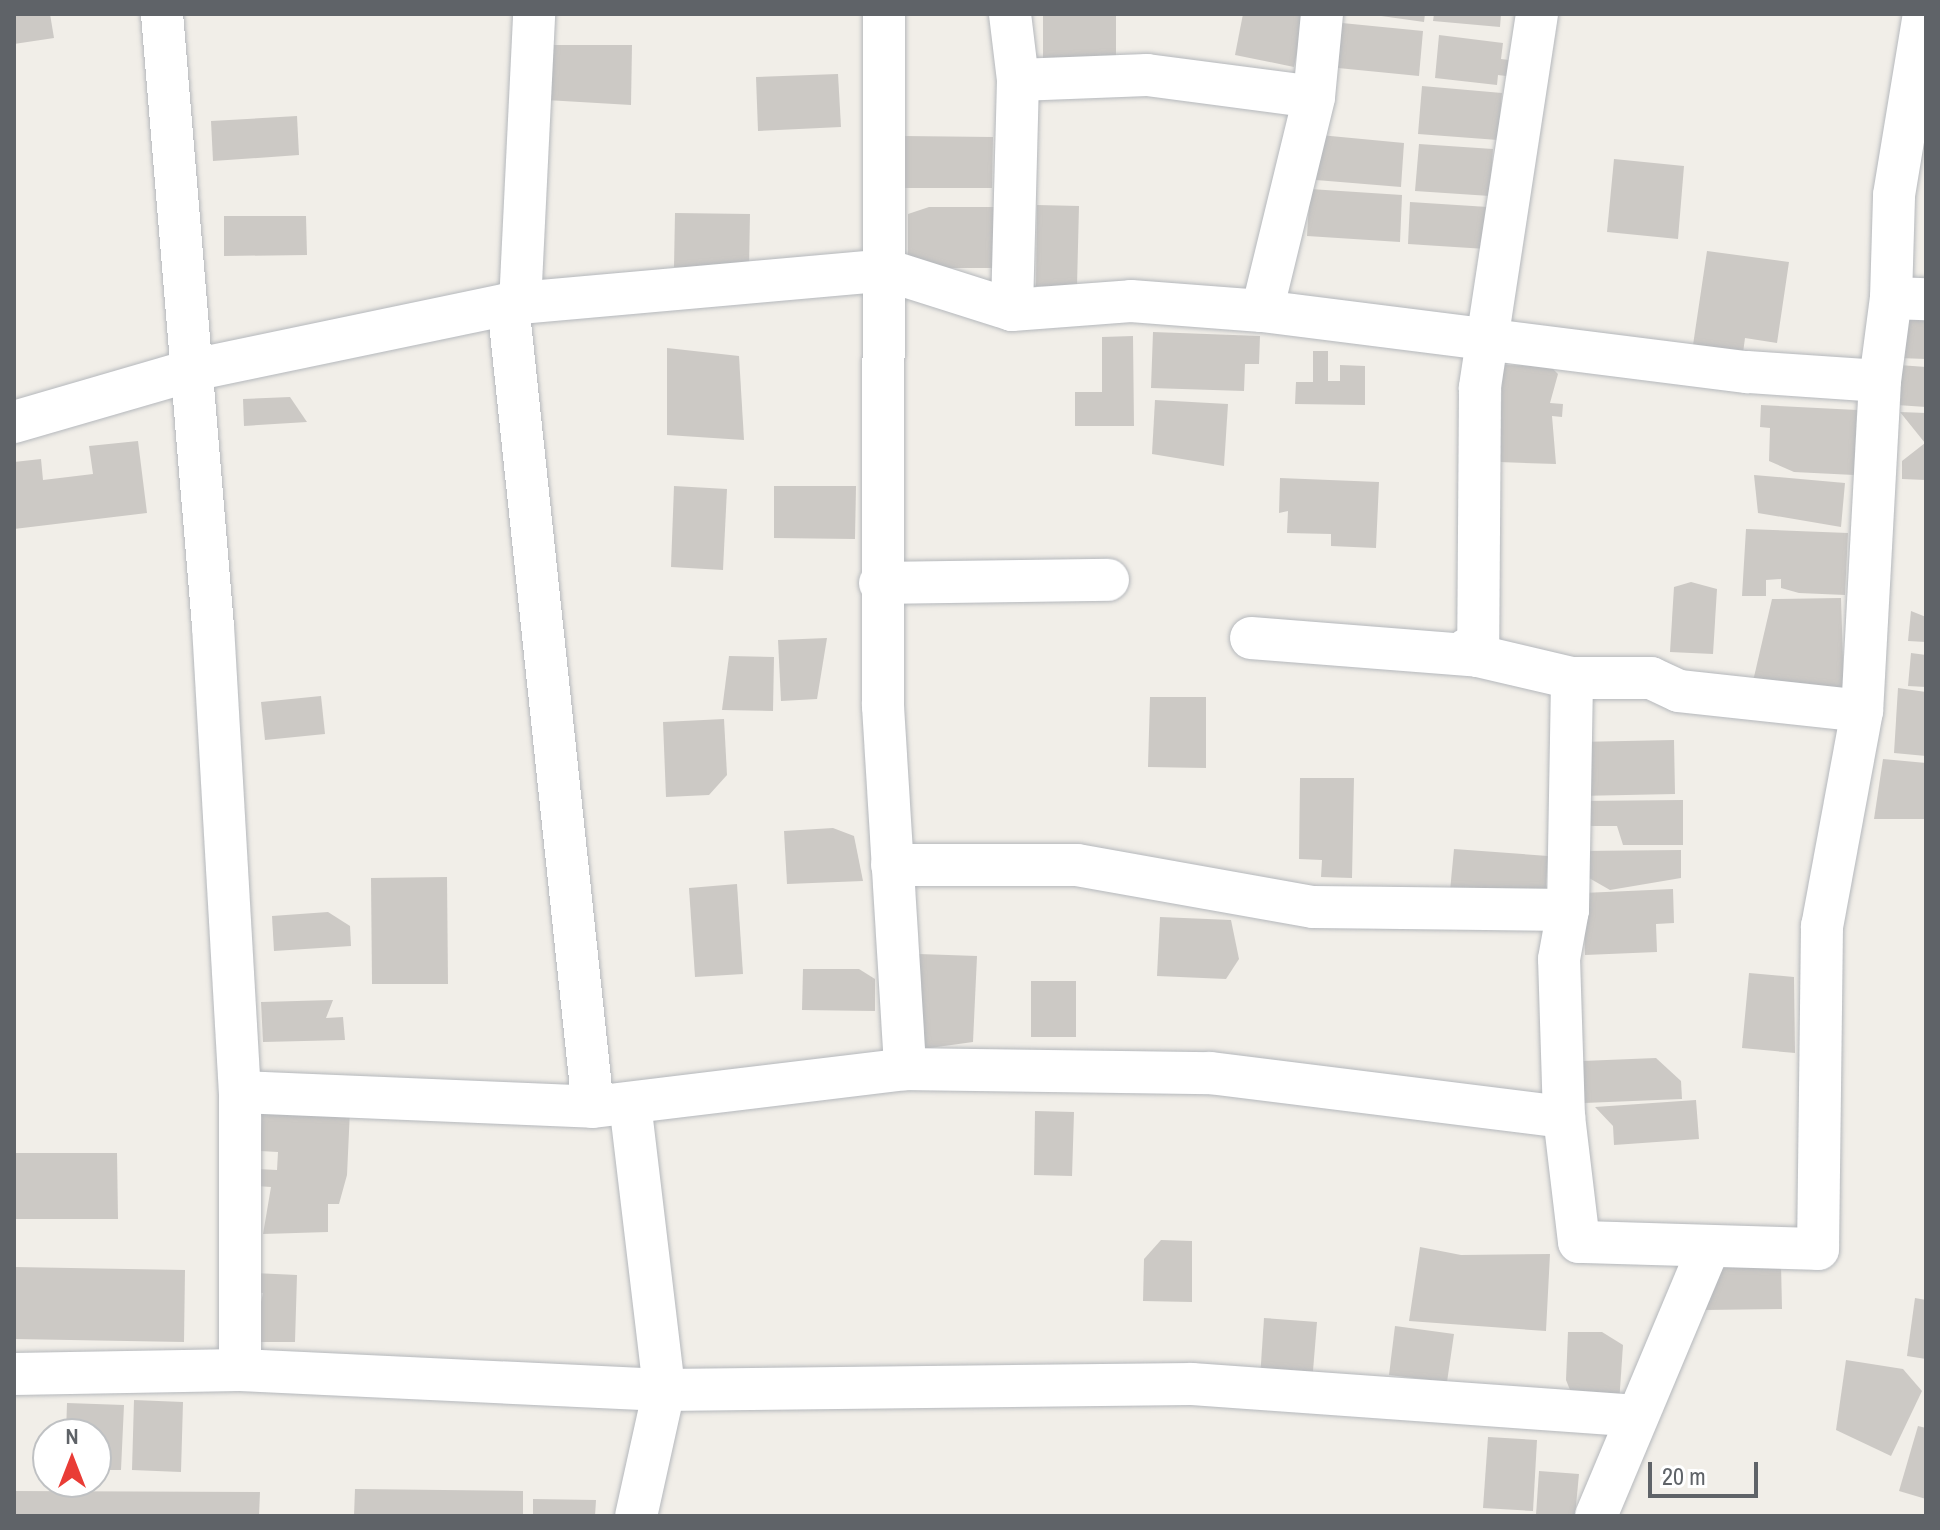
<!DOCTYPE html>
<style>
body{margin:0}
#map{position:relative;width:1940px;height:1530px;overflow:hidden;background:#f1eee8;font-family:"Archivo Narrow",sans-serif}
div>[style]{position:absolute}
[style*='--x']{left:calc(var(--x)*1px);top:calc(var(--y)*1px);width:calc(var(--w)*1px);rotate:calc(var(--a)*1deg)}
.building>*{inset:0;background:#ccc9c5}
.roads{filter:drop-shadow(0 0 2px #b5b8bc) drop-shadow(0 0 2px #b5b8bc)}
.minor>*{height:42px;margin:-21px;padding:0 21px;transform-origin:21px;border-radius:21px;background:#fff}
span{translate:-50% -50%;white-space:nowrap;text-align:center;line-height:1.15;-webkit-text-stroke:6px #fff;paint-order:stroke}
.frame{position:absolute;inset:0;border:16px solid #5f6368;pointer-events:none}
.north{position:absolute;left:32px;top:1418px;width:80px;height:80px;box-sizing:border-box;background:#fff;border:2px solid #bfc1c3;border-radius:50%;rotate:0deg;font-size:22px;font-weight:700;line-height:32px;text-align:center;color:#5f6368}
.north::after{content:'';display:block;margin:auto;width:28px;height:36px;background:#e93c36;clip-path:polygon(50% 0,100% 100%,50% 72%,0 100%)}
.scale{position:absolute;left:1648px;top:1462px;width:110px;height:36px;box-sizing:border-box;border:4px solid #5f6368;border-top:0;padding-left:10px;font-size:24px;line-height:28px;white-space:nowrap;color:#5f6368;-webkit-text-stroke:6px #fff;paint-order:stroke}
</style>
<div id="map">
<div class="building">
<i style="clip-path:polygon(14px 14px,50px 14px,54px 38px,14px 44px)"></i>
<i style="clip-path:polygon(1043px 14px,1116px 14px,1116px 57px,1043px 58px)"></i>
<i style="clip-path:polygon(1243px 14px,1305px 14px,1294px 67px,1235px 55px)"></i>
<i style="clip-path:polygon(1367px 14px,1425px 14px,1424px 22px)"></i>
<i style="clip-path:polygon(1434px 14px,1501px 14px,1500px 27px,1433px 21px)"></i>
<i style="clip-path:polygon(1342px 23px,1423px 31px,1419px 76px,1338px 68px)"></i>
<i style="clip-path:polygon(1439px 35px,1503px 43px,1501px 59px,1516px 61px,1514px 77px,1498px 75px,1497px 85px,1435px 78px)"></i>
<i style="clip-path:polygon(546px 45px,632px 45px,631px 105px,546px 100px)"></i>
<i style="clip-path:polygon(838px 74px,841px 127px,758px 131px,756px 77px)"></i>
<i style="clip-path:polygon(1422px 86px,1502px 93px,1498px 140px,1418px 134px)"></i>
<i style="clip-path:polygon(297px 116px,299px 155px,213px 161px,211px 121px)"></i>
<i style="clip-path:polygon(1320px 135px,1404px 143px,1401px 187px,1316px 180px)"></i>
<i style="clip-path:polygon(904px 136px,993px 137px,992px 188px,904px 188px)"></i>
<i style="clip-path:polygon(1419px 144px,1493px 149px,1490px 196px,1415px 191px)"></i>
<i style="clip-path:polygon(1614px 159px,1684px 166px,1678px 239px,1607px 232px)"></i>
<i style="clip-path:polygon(1310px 189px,1402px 195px,1400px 242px,1307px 236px)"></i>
<i style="clip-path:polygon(1410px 202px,1488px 207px,1486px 249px,1408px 244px)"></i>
<i style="clip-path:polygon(1037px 205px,1079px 206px,1077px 286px,1036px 286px)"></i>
<i style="clip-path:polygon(929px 207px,994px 207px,994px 268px,908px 268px,908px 214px)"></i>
<i style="clip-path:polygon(675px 213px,750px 214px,749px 268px,674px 267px)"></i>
<i style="clip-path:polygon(224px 216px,306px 216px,307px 255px,224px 256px)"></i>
<i style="clip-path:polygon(1707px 251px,1789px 262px,1777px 343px,1745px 338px,1743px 353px,1693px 345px)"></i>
<i style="clip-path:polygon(1902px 312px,1926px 313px,1926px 359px,1899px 358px)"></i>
<i style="clip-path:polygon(1153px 332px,1260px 336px,1259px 364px,1245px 364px,1244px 391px,1151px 388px)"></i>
<i style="clip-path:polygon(1133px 336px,1134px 426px,1075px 426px,1075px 392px,1102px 392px,1102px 337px)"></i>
<i style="clip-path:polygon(667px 348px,739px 356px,744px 440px,667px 435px)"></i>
<i style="clip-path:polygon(1313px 351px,1328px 351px,1328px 381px,1340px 381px,1340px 365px,1365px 366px,1365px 405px,1295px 404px,1296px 382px,1313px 382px)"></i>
<i style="clip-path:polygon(1503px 365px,1550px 366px,1558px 374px,1550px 403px,1563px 404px,1562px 417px,1552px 416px,1556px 464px,1499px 462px)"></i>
<i style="clip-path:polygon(1899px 365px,1926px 367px,1926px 407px,1897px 405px)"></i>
<i style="clip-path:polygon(290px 397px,307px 422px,244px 426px,243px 399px)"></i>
<i style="clip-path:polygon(1155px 400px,1228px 404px,1224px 466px,1152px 454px)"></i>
<i style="clip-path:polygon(1761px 405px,1857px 410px,1854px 475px,1794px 472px,1769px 461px,1770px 428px,1760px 427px)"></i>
<i style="clip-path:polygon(1900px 412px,1926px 413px,1926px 480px,1902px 479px,1902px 461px,1925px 443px)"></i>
<i style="clip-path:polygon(138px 441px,147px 513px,14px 529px,14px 462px,41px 459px,43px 480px,93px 474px,89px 446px)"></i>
<i style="clip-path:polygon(1754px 475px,1845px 483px,1841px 527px,1758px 513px)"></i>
<i style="clip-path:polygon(1280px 478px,1379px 482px,1376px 548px,1331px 546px,1331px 534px,1287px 533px,1288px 511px,1279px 513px)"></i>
<i style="clip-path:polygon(674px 486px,727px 489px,723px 570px,671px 567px)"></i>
<i style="clip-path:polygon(774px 486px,856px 486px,855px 539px,774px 538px)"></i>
<i style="clip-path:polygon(1746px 529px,1848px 533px,1845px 595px,1799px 593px,1781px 588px,1781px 579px,1766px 580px,1766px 596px,1742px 596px)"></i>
<i style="clip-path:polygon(1691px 582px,1717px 589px,1713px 654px,1670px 652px,1674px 587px)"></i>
<i style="clip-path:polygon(1841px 598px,1844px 693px,1751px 690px,1772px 599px)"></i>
<i style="clip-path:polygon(1911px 611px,1926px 617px,1926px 642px,1908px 641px)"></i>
<i style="clip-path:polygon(827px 638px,817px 699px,781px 701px,778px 640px)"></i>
<i style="clip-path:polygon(1911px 653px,1926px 655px,1926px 687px,1908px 686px)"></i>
<i style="clip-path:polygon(729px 656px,774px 657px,773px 711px,722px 710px)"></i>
<i style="clip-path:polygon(1898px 688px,1926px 692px,1926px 756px,1894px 753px)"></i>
<i style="clip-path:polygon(321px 696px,325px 734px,265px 740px,261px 702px)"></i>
<i style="clip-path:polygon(1150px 697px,1206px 697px,1206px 768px,1148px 767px)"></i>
<i style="clip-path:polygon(724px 719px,727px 775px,709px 795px,666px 797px,663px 722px)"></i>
<i style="clip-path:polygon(1674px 740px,1675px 794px,1577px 796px,1576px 742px)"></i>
<i style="clip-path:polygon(1883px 759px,1926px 763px,1926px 819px,1874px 819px)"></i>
<i style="clip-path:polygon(1300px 778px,1354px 778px,1352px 878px,1321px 877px,1322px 860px,1299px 859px)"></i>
<i style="clip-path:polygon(1683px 800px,1683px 845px,1623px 845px,1617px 826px,1578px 826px,1578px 801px)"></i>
<i style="clip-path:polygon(833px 828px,854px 836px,863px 881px,787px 884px,784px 831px)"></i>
<i style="clip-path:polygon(1454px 849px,1548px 856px,1545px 899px,1450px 891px)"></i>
<i style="clip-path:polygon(1681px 850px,1681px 878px,1610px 890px,1589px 878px,1579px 851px)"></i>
<i style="clip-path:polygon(447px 877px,448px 984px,372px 984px,371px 878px)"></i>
<i style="clip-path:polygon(737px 884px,743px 974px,695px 977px,689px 888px)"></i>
<i style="clip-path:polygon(1673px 889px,1674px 923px,1656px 924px,1657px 952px,1585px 955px,1583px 893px)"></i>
<i style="clip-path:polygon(328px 912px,350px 926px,351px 946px,274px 951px,272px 916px)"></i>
<i style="clip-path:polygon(1160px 917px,1231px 920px,1239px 959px,1226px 979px,1157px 976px)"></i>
<i style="clip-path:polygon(919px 954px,977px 956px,973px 1042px,915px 1050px)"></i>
<i style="clip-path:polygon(803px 969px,859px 969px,875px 979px,875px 1011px,802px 1010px)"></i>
<i style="clip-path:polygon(1749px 973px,1794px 977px,1795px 1053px,1742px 1048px)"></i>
<i style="clip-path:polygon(1031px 981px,1076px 981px,1076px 1037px,1031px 1037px)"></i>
<i style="clip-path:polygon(333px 1000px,326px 1018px,343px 1017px,345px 1040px,263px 1042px,261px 1002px)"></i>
<i style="clip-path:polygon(1656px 1058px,1681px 1081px,1682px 1099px,1584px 1103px,1582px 1061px)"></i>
<i style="clip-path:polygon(263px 1099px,350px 1110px,347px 1175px,339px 1204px,328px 1204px,328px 1232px,263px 1234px,271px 1187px,256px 1186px,257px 1169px,277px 1170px,278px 1152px,260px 1151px)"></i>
<i style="clip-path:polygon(1696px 1100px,1699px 1139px,1614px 1145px,1613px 1126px,1595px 1107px)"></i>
<i style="clip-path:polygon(1035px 1111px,1074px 1112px,1072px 1176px,1034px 1175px)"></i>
<i style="clip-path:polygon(14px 1153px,117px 1153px,118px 1219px,14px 1219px)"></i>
<i style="clip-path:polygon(1161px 1240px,1192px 1241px,1192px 1302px,1143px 1301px,1144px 1259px)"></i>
<i style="clip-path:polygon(1420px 1247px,1461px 1255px,1550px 1254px,1546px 1331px,1409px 1321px)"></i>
<i style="clip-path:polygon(1781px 1264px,1782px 1309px,1705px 1310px,1704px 1265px)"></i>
<i style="clip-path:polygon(14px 1267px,185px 1270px,184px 1342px,14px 1339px)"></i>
<i style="clip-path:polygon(254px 1273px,297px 1275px,295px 1342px,261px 1342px,261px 1333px,254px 1333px,263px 1293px,254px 1292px)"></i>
<i style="clip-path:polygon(1915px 1298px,1926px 1300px,1926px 1359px,1907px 1356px)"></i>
<i style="clip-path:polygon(1264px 1318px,1317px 1322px,1312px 1383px,1260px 1379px)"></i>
<i style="clip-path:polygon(1395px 1326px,1454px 1334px,1447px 1382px,1389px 1375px)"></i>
<i style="clip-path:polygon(1568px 1332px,1602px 1332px,1623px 1345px,1619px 1404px,1574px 1400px,1566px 1380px)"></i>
<i style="clip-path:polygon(1846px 1360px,1903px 1369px,1922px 1391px,1891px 1456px,1836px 1430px)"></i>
<i style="clip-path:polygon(134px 1400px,183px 1402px,181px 1472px,132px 1470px)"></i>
<i style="clip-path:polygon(67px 1403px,124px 1405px,121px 1470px,96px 1470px,96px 1434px,66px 1434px)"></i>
<i style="clip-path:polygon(1918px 1426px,1926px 1428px,1926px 1499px,1899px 1491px)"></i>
<i style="clip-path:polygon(1488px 1437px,1537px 1440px,1533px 1511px,1483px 1508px)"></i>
<i style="clip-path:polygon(1539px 1471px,1579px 1474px,1575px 1516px,1536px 1515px)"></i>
<i style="clip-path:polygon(355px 1489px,523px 1491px,523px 1516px,354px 1516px)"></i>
<i style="clip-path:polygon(14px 1491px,260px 1492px,259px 1516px,14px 1516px)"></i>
<i style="clip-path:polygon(533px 1499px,596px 1500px,595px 1516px,533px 1516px)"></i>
</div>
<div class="roads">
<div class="minor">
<i style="--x:162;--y:14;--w:614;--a:85.24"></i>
<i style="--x:213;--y:626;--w:467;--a:86.7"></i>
<i style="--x:240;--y:1092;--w:353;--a:2.4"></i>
<i style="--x:593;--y:1107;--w:314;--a:-6.9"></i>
<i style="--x:884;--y:14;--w:692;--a:90.08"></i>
<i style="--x:883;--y:706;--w:364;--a:86.5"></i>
<i style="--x:905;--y:1069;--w:305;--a:0.8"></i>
<i style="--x:1210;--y:1073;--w:357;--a:7.1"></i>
<i style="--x:1010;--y:14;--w:66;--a:83.1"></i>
<i style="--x:1018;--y:80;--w:230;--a:91.5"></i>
<i style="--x:1537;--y:14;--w:378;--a:98.7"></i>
<i style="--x:1480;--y:388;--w:268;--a:90.4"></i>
<i style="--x:1478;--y:656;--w:97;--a:13.2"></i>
<i style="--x:1572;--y:678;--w:79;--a:0"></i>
<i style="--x:1651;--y:678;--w:31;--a:25"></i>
<i style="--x:1679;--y:691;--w:184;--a:6.2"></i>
<i style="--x:1018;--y:80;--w:129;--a:-2.2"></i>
<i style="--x:1147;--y:75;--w:168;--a:7.5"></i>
<i style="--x:1891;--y:298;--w:103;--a:-88.3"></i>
<i style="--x:1894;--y:195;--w:183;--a:-80.6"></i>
<i style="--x:508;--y:304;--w:807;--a:83.96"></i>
<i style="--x:520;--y:304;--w:290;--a:-87.2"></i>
<i style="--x:1262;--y:311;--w:220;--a:-76.3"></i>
<i style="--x:1314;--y:97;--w:83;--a:-84.5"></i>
<i style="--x:1880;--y:381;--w:84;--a:-82.5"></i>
<i style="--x:1891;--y:298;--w:35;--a:2"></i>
<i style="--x:14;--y:422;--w:186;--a:-16.2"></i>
<i style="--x:193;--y:370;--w:322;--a:-11.8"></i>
<i style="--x:508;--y:304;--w:380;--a:-5.1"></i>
<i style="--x:886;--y:270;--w:132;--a:17.6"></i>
<i style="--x:1012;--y:310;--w:119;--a:-4.3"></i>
<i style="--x:1131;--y:301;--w:131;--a:4.4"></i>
<i style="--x:1262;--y:311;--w:489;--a:7.2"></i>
<i style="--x:1747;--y:372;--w:133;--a:3.9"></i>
<i style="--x:1880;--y:381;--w:330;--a:93.1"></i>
<i style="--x:1862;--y:711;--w:219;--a:100.5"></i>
<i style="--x:1822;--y:926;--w:323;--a:90.7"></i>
<i style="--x:1818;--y:1249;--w:239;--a:-178.3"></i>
<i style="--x:1579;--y:1242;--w:126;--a:-96.8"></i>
<i style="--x:1564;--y:1117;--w:158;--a:-91.8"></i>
<i style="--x:1559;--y:959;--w:50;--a:-79.6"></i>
<i style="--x:1568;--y:910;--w:232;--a:-89"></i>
<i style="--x:880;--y:583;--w:228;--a:-0.8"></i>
<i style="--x:1251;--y:638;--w:228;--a:4.5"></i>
<i style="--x:1478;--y:656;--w:13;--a:-148"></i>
<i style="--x:892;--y:865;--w:185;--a:0"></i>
<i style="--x:1077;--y:865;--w:240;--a:10.1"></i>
<i style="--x:1313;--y:907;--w:255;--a:0.7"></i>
<i style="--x:240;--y:1092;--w:278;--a:90"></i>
<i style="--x:630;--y:1103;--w:289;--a:83.2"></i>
<i style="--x:664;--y:1390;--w:129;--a:102.5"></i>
<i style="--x:14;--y:1374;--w:226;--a:-1"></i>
<i style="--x:240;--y:1370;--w:424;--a:2.7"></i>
<i style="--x:664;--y:1390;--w:528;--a:-0.65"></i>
<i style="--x:1192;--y:1384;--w:446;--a:4.1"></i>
<i style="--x:1596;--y:1516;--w:289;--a:-67.2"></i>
</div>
</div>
<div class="frame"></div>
<div class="north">N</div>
<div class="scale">20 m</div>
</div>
